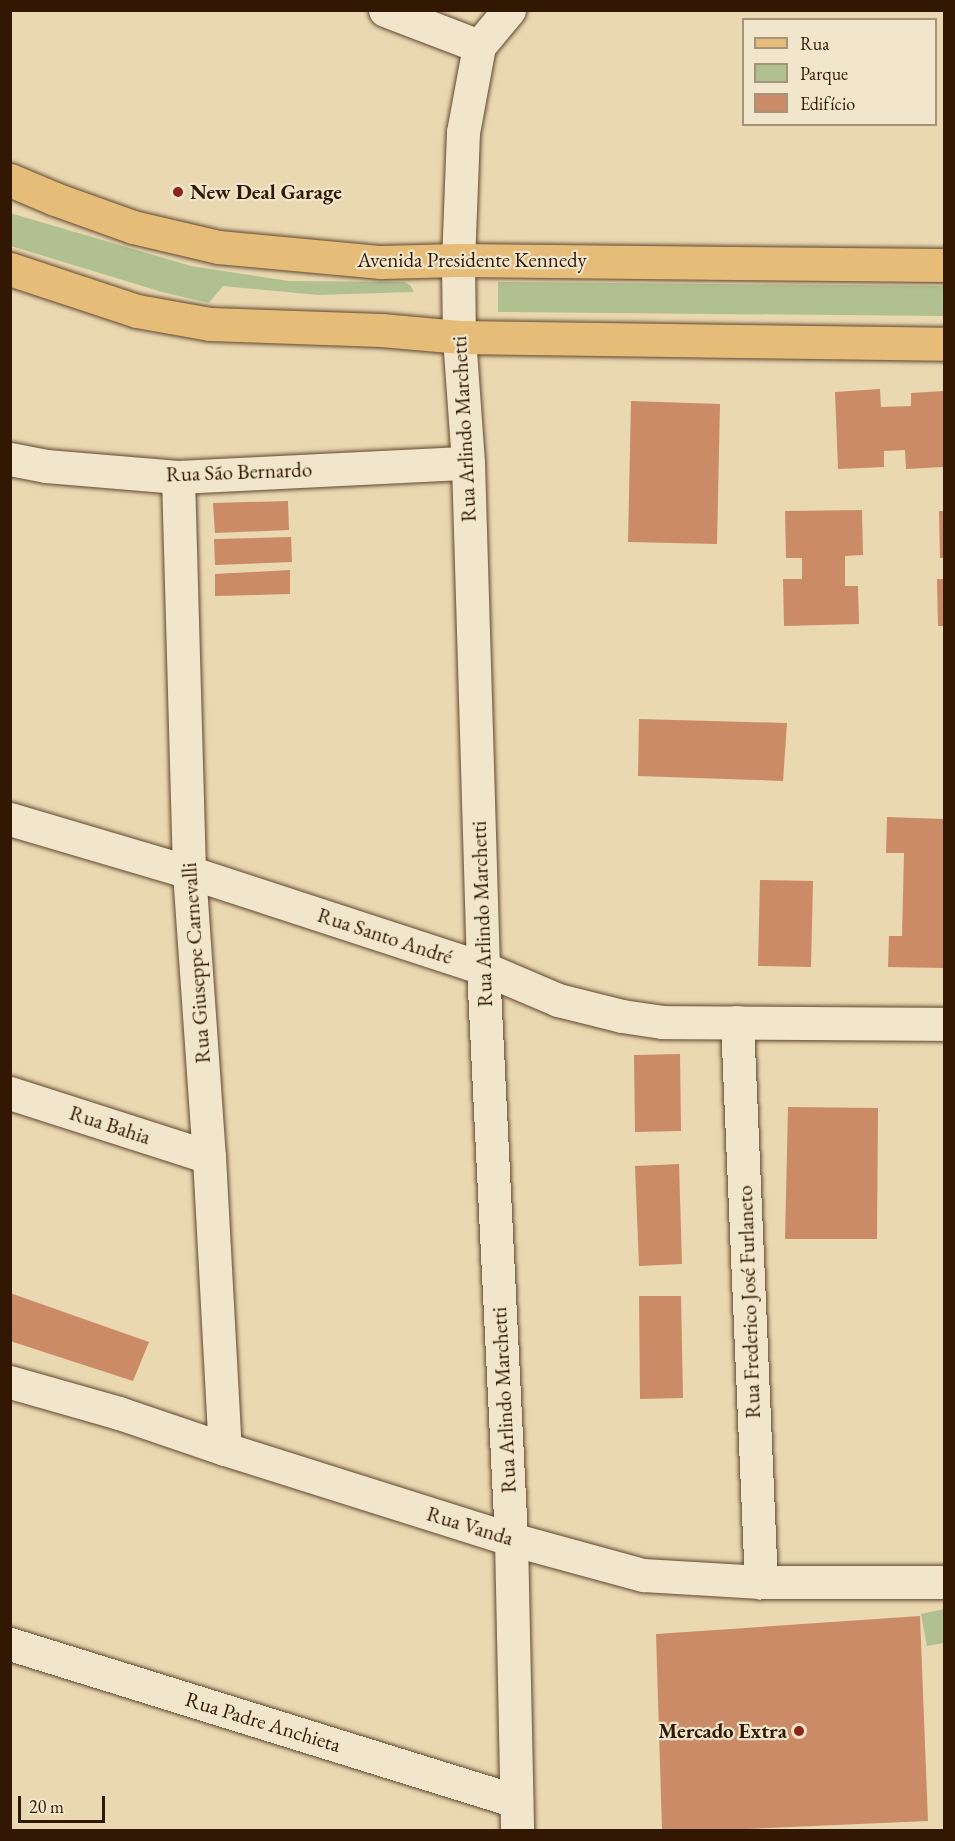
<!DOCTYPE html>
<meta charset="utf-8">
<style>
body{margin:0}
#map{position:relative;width:955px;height:1841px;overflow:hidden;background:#ead8b1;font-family:"EB Garamond",serif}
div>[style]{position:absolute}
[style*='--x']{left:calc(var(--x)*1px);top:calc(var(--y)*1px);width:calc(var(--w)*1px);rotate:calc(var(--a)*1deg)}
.green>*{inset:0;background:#b1c090}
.building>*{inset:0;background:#ca8b66}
.roads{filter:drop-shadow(0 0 2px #60472e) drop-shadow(0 0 2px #60472e)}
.minor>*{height:33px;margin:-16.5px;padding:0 16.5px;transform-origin:16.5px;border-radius:16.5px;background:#f1e6cc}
.major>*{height:33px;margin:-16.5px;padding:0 16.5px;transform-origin:16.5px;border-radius:16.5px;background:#e5bc78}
.dots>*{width:16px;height:16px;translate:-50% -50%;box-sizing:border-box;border:3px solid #f1e6cc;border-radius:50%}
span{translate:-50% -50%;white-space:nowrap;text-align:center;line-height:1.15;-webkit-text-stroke:4.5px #f1e6cc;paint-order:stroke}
.poi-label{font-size:21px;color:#321703;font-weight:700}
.left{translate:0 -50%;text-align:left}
.right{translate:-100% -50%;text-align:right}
.street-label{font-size:21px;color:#321703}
.frame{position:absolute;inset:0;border:12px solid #321703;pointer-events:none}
.legend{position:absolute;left:742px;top:18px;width:195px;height:108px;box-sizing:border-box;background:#f1e6cc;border:2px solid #a5937c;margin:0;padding:8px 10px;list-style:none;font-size:18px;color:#321703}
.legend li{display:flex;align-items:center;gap:12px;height:30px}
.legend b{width:30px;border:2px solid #a5937c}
.scale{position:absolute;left:18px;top:1796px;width:87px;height:27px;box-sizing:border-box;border:3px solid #321703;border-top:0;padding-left:8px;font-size:18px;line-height:21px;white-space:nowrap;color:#321703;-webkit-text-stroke:4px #f1e6cc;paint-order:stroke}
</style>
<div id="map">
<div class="green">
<i style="clip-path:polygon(10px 213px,191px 266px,289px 281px,404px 282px,410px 285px,414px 292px,318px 295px,223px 286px,209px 303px,162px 292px,11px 246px)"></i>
<i style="clip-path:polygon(498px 282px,944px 286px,944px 316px,498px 312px)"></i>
<i style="clip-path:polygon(944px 1609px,944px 1643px,927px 1646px,921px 1614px)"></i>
</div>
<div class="building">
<i style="clip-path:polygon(880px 389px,881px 407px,911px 406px,911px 393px,944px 391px,944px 467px,906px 469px,905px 450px,884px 451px,884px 467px,838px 469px,835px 392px)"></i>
<i style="clip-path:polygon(631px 401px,720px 404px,717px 544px,628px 542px)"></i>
<i style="clip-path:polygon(288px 501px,289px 530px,215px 533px,213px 503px)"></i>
<i style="clip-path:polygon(862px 510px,863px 555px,845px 556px,845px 586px,858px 586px,859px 624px,784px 626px,783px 579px,802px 579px,802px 558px,786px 558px,785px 511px)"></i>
<i style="clip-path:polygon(939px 511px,944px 511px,944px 558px,940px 558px)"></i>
<i style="clip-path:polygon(291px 537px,292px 562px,215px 565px,214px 539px)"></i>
<i style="clip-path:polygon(290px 570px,290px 594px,215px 596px,215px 574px)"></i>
<i style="clip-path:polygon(937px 579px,944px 579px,944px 626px,938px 626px)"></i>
<i style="clip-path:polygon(639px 719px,787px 723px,783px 781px,638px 776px)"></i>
<i style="clip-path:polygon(887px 817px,944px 819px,944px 968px,888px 967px,889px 936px,902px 936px,904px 853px,886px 853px)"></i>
<i style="clip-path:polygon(760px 880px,813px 881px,811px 967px,758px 966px)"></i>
<i style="clip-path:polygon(680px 1054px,681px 1131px,635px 1132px,634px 1055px)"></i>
<i style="clip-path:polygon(788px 1107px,878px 1108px,877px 1239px,785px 1239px)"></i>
<i style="clip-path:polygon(679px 1164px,682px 1264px,639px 1266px,635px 1166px)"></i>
<i style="clip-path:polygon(10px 1293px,149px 1342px,133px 1381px,10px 1341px)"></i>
<i style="clip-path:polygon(639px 1296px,681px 1296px,683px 1398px,640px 1399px)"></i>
<i style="clip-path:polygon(920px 1616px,928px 1821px,723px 1830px,662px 1830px,656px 1634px)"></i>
</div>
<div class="roads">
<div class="minor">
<i style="--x:385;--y:10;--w:101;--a:21"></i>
<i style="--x:509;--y:10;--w:47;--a:129.8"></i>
<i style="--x:479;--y:46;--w:87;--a:100.5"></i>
<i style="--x:463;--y:132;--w:128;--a:92.2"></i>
<i style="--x:458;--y:260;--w:77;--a:89.3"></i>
<i style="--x:459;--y:337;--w:126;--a:85.9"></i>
<i style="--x:468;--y:463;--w:505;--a:88.3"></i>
<i style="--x:483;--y:968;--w:572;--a:87.19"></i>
<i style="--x:511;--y:1539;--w:291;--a:88.8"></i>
<i style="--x:10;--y:459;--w:37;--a:11"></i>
<i style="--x:46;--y:466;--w:132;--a:4.8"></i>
<i style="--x:178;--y:477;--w:290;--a:-2.8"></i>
<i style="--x:178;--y:477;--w:395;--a:88.4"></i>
<i style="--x:189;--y:872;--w:286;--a:86"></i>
<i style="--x:209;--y:1157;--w:292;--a:86.9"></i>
<i style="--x:10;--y:819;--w:187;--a:16.5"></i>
<i style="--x:189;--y:872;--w:309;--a:18.1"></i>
<i style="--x:483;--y:968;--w:82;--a:23.1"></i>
<i style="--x:558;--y:1000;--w:66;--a:14"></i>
<i style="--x:622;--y:1016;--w:40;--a:8.5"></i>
<i style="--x:662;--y:1022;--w:282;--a:0.4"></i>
<i style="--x:737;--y:1022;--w:561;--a:87.55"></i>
<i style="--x:10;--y:1093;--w:209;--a:17.8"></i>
<i style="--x:10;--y:1382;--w:113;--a:15.9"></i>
<i style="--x:119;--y:1413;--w:112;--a:18.8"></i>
<i style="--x:225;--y:1449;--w:300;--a:17.5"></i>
<i style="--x:511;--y:1539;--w:137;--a:15.3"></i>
<i style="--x:643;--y:1575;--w:118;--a:3.4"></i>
<i style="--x:761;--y:1582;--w:183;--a:0"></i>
<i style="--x:10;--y:1644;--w:530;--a:17.24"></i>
</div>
<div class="major">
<i style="--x:10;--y:180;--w:49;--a:22.9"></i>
<i style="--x:55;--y:199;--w:83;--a:19.7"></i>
<i style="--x:133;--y:227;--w:87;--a:13.2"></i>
<i style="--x:218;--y:247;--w:164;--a:5.3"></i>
<i style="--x:381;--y:262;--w:77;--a:-1.5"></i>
<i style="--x:458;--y:260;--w:486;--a:0.6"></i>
<i style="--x:10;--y:269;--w:134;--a:18.3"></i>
<i style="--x:137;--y:311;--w:74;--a:10.1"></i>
<i style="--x:210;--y:324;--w:171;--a:2"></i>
<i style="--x:381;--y:330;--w:78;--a:5.1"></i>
<i style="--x:459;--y:337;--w:485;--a:0.8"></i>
</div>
</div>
<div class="dots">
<i style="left:178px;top:192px;background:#8f2418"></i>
<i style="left:799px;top:1731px;background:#8f2418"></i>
</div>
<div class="poi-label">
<span class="left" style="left:190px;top:192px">New Deal Garage</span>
<span class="right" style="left:787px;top:1731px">Mercado Extra</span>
</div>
<div class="street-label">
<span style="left:472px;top:260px">Avenida Presidente Kennedy</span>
<span style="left:464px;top:429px;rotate:-93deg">Rua Arlindo Marchetti</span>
<span style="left:239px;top:472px;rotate:-2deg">Rua São Bernardo</span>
<span style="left:482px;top:914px;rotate:-92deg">Rua Arlindo Marchetti</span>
<span style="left:385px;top:936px;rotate:18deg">Rua Santo André</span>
<span style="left:196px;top:963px;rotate:-94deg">Rua Giuseppe Carnevalli</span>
<span style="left:110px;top:1125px;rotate:18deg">Rua Bahia</span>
<span style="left:749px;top:1302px;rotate:-92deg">Rua Frederico José Furlaneto</span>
<span style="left:504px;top:1400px;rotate:-93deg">Rua Arlindo Marchetti</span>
<span style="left:470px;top:1526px;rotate:17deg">Rua Vanda</span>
<span style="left:263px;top:1722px;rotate:17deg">Rua Padre Anchieta</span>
</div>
<div class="frame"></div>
<ul class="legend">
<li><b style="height:8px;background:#e5bc78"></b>Rua</li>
<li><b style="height:16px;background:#b1c090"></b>Parque</li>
<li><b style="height:16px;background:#ca8b66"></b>Edifício</li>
</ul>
<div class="scale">20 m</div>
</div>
